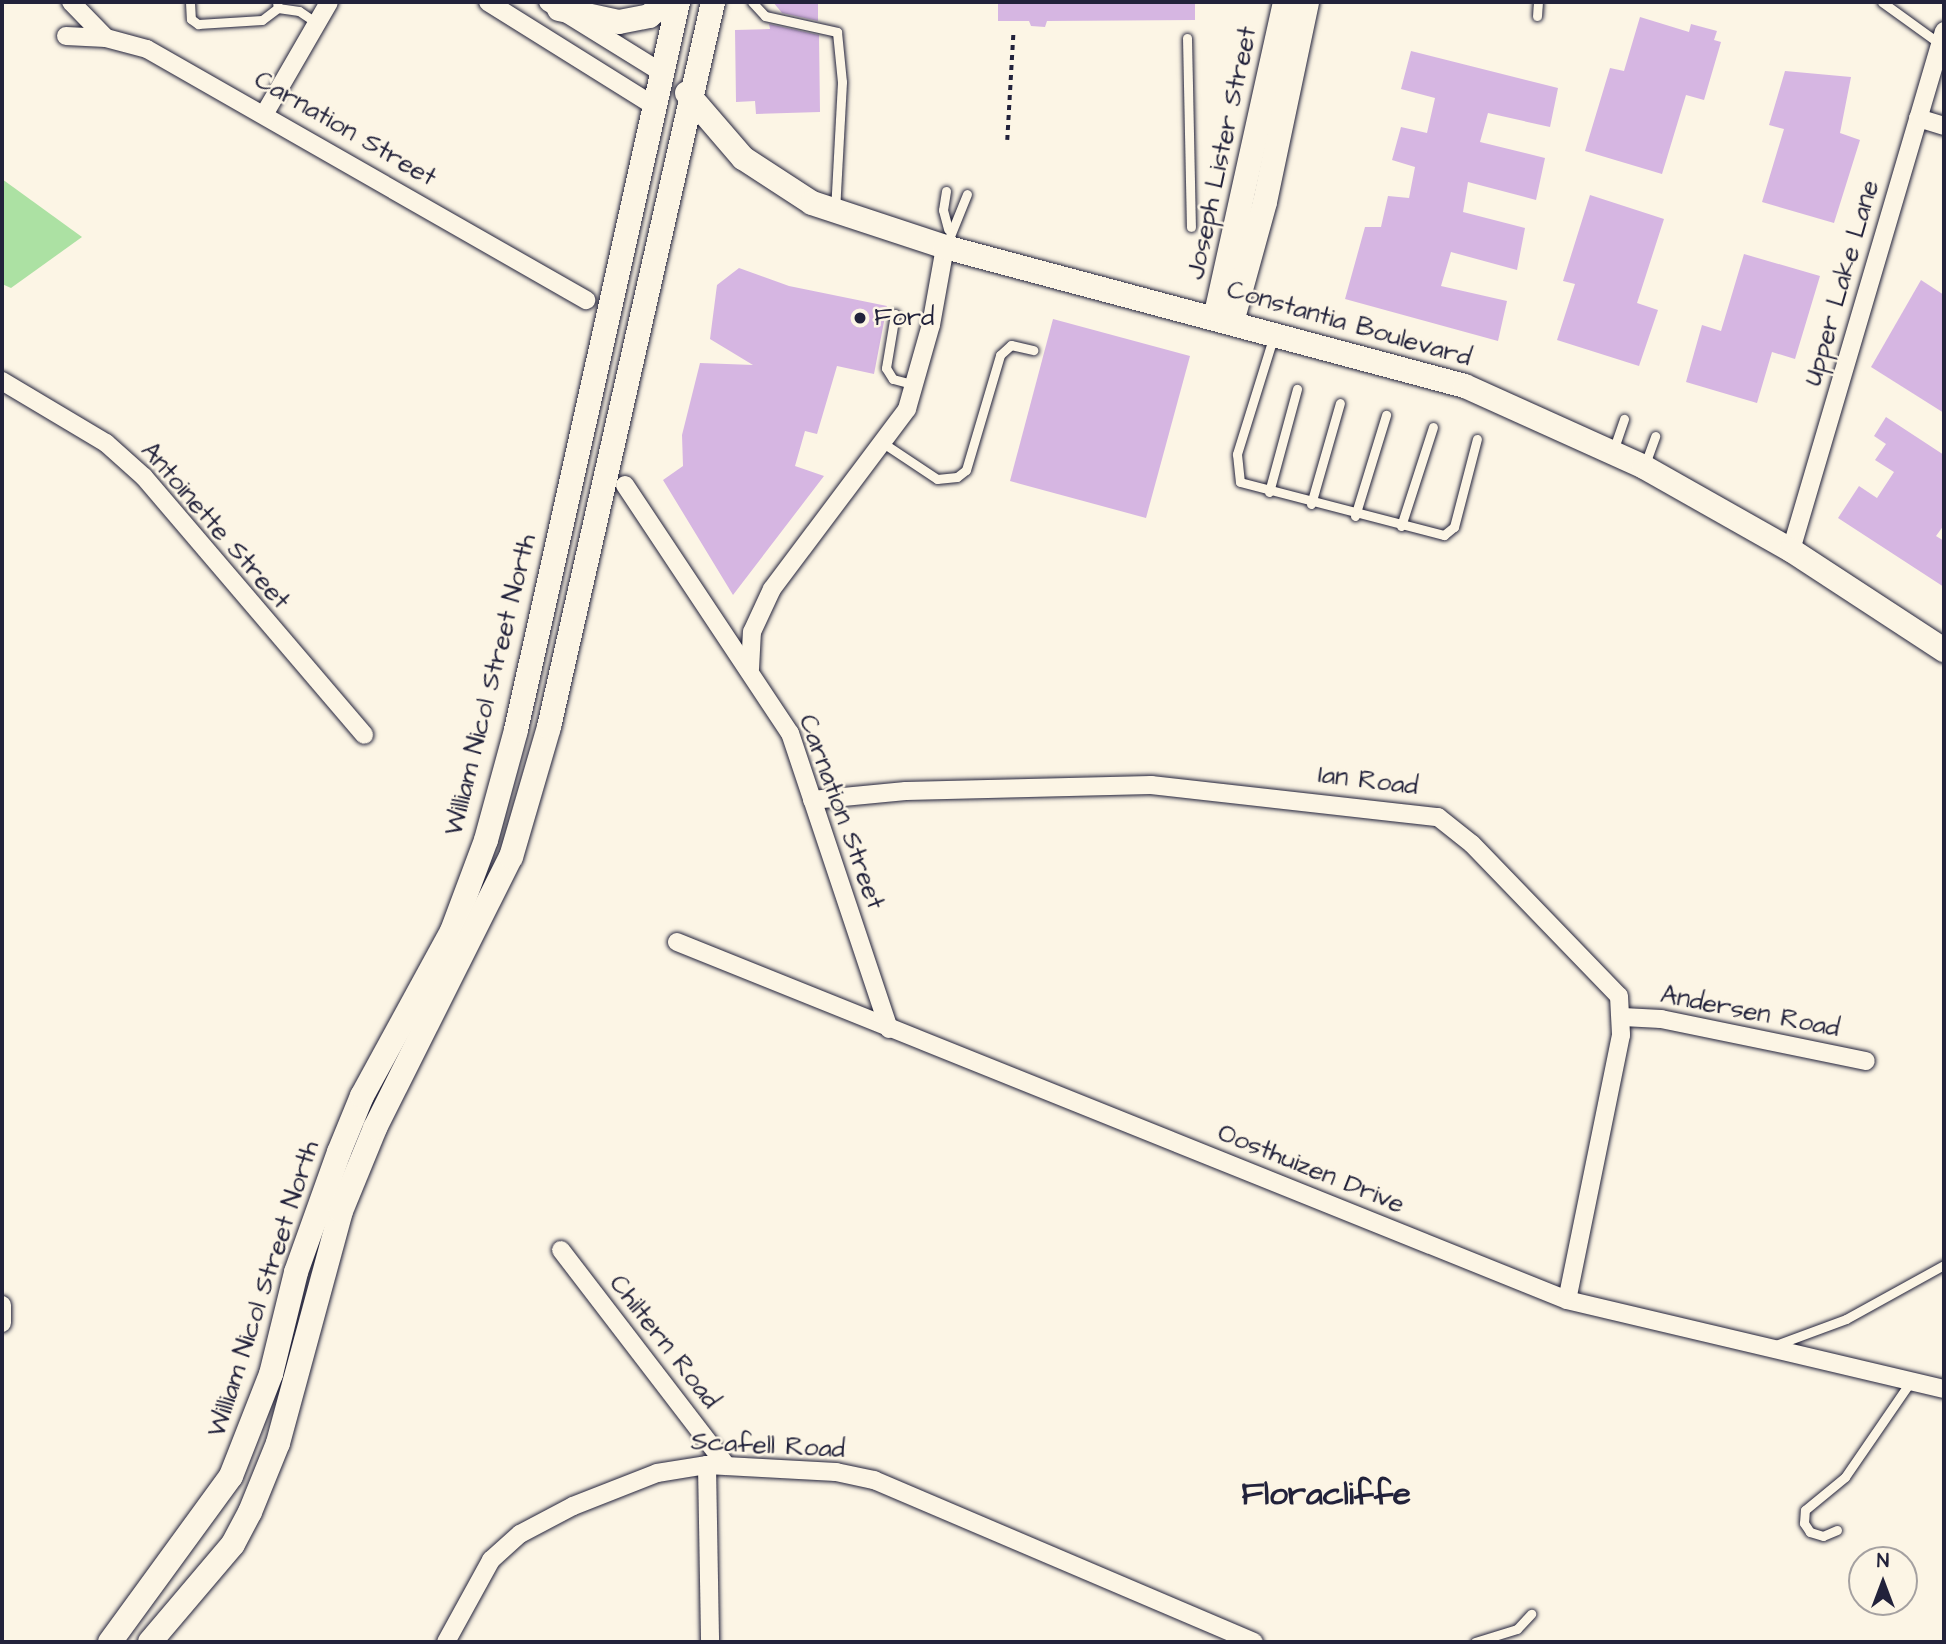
<!DOCTYPE html>
<style>
body{margin:0}
#map{position:relative;width:1946px;height:1644px;overflow:hidden;background:#fcf5e5;font-family:"Architects Daughter",sans-serif}
div>[style]{position:absolute}
[style*='--x']{left:calc(var(--x)*1px);top:calc(var(--y)*1px);width:calc(var(--w)*1px);rotate:calc(var(--a)*1deg)}
.green>*{inset:0;background:#ace1a3}
.building>*{inset:0;background:#d6b6e2}
.path>*{height:3.5px;margin-top:-1.75px;transform-origin:0;background:repeating-linear-gradient(90deg,#22223b 0 5px,transparent 0 10px)}
.roads{filter:drop-shadow(0 0 2px #22223b) drop-shadow(0 0 2px #22223b)}
.lane>*{height:9px;margin:-4.5px;padding:0 4.5px;transform-origin:4.5px;border-radius:4.5px;background:#fcf5e5}
.street>*{height:18px;margin:-9px;padding:0 9px;transform-origin:9px;border-radius:9px;background:#fcf5e5}
.secondary>*{height:24px;margin:-12px;padding:0 12px;transform-origin:12px;border-radius:12px;background:#fcf5e5}
.dots>*{width:19px;height:19px;translate:-50% -50%;box-sizing:border-box;border:4px solid #fcf5e5;border-radius:50%}
span{translate:-50% -50%;white-space:nowrap;text-align:center;line-height:1.15;-webkit-text-stroke:5px #fcf5e5;paint-order:stroke}
.street-label{font-size:26px;color:#22223b}
.poi-label{font-size:26px;color:#22223b}
.left{translate:0 -50%;text-align:left}
.district-label{font-size:33px;color:#22223b;font-weight:700}
.frame{position:absolute;inset:0;border:4px solid #22223b;pointer-events:none}
.north{position:absolute;left:1848px;top:1546px;width:70px;height:70px;box-sizing:border-box;background:#fcf5e5;border:2px solid #a5a1a1;border-radius:50%;rotate:0deg;font-size:19px;font-weight:700;line-height:28px;text-align:center;color:#22223b}
.north::after{content:'';display:block;margin:auto;width:24px;height:32px;background:#22223b;clip-path:polygon(50% 0,100% 100%,50% 72%,0 100%)}
</style>
<div id="map">
<div class="green">
<i style="clip-path:polygon(2px 179px,82px 237px,11px 288px,2px 284px)"></i>
</div>
<div class="building">
<i style="clip-path:polygon(773px 2px,818px 2px,818px 21px,782px 13px)"></i>
<i style="clip-path:polygon(998px 2px,1195px 2px,1195px 20px,1047px 21px,1045px 27px,1031px 26px,1029px 21px,998px 21px)"></i>
<i style="clip-path:polygon(1640px 17px,1689px 32px,1691px 24px,1717px 31px,1714px 40px,1721px 42px,1704px 100px,1686px 95px,1662px 174px,1585px 151px,1610px 68px,1624px 71px)"></i>
<i style="clip-path:polygon(769px 24px,819px 35px,820px 112px,756px 114px,755px 101px,736px 102px,735px 30px,770px 29px)"></i>
<i style="clip-path:polygon(1411px 51px,1558px 88px,1550px 127px,1488px 113px,1480px 142px,1545px 158px,1536px 200px,1468px 182px,1463px 212px,1525px 228px,1517px 270px,1451px 252px,1441px 286px,1507px 301px,1498px 341px,1345px 299px,1365px 227px,1381px 227px,1388px 196px,1409px 198px,1415px 167px,1392px 160px,1401px 127px,1427px 133px,1435px 98px,1401px 89px)"></i>
<i style="clip-path:polygon(1785px 71px,1851px 77px,1840px 133px,1860px 140px,1834px 223px,1762px 202px,1784px 129px,1769px 125px)"></i>
<i style="clip-path:polygon(1590px 195px,1664px 219px,1637px 303px,1658px 310px,1639px 366px,1557px 340px,1575px 284px,1563px 281px)"></i>
<i style="clip-path:polygon(1744px 254px,1820px 276px,1795px 359px,1772px 352px,1757px 403px,1686px 382px,1702px 325px,1721px 331px)"></i>
<i style="clip-path:polygon(739px 268px,789px 286px,887px 306px,874px 374px,837px 366px,817px 434px,805px 431px,795px 466px,824px 476px,733px 595px,663px 480px,683px 466px,682px 435px,700px 363px,753px 365px,710px 339px,717px 285px)"></i>
<i style="clip-path:polygon(1921px 280px,1944px 295px,1944px 413px,1871px 367px)"></i>
<i style="clip-path:polygon(1053px 319px,1190px 356px,1146px 518px,1010px 481px)"></i>
<i style="clip-path:polygon(1886px 417px,1944px 455px,1944px 525px,1936px 536px,1944px 541px,1944px 587px,1838px 518px,1859px 486px,1877px 498px,1894px 472px,1875px 460px,1886px 444px,1874px 436px)"></i>
</div>
<div class="path">
<i style="--x:1007;--y:140;--w:105;--a:-86.7"></i>
</div>
<div class="roads">
<div class="lane">
<i style="--x:190;--y:2;--w:17;--a:87"></i>
<i style="--x:191;--y:19;--w:9;--a:36"></i>
<i style="--x:198;--y:24;--w:64;--a:-3.6"></i>
<i style="--x:262;--y:20;--w:20;--a:-37"></i>
<i style="--x:277;--y:2;--w:6;--a:81"></i>
<i style="--x:278;--y:8;--w:21;--a:8"></i>
<i style="--x:299;--y:11;--w:23;--a:34"></i>
<i style="--x:752;--y:2;--w:19;--a:47"></i>
<i style="--x:765;--y:16;--w:74;--a:12.5"></i>
<i style="--x:837;--y:32;--w:50;--a:84.3"></i>
<i style="--x:842;--y:82;--w:128;--a:93.1"></i>
<i style="--x:1882;--y:2;--w:72;--a:35.9"></i>
<i style="--x:1537;--y:16;--w:14;--a:-86"></i>
<i style="--x:1187;--y:38;--w:189;--a:88.8"></i>
<i style="--x:946;--y:191;--w:19;--a:99"></i>
<i style="--x:943;--y:210;--w:20;--a:75"></i>
<i style="--x:946;--y:246;--w:56;--a:-68"></i>
<i style="--x:895;--y:314;--w:55;--a:99.5"></i>
<i style="--x:886;--y:368;--w:13;--a:58"></i>
<i style="--x:893;--y:379;--w:23;--a:15"></i>
<i style="--x:1274;--y:335;--w:125;--a:107.3"></i>
<i style="--x:1237;--y:454;--w:28;--a:84"></i>
<i style="--x:1240;--y:482;--w:211;--a:14.6"></i>
<i style="--x:1444;--y:535;--w:13;--a:-39"></i>
<i style="--x:1454;--y:527;--w:91;--a:-75.4"></i>
<i style="--x:883;--y:443;--w:65;--a:33.7"></i>
<i style="--x:937;--y:479;--w:20;--a:-6"></i>
<i style="--x:957;--y:477;--w:11;--a:-38"></i>
<i style="--x:966;--y:470;--w:120;--a:-73.5"></i>
<i style="--x:1000;--y:355;--w:15;--a:-42"></i>
<i style="--x:1011;--y:345;--w:23;--a:13"></i>
<i style="--x:1613;--y:451;--w:34;--a:-71"></i>
<i style="--x:1644;--y:467;--w:33;--a:-70"></i>
<i style="--x:1269;--y:492;--w:107;--a:-74.8"></i>
<i style="--x:1311;--y:504;--w:105;--a:-74"></i>
<i style="--x:1355;--y:516;--w:106;--a:-72.9"></i>
<i style="--x:1401;--y:526;--w:104;--a:-72.1"></i>
<i style="--x:1773;--y:1346;--w:78;--a:-20.3"></i>
<i style="--x:1846;--y:1319;--w:112;--a:-28.9"></i>
<i style="--x:1837;--y:1530;--w:15;--a:157"></i>
<i style="--x:1823;--y:1536;--w:14;--a:-163"></i>
<i style="--x:1810;--y:1532;--w:11;--a:-124"></i>
<i style="--x:1804;--y:1523;--w:13;--a:-86"></i>
<i style="--x:1805;--y:1510;--w:52;--a:-39.5"></i>
<i style="--x:1845;--y:1477;--w:116;--a:-55.5"></i>
<i style="--x:1475;--y:1642;--w:44;--a:-17.2"></i>
<i style="--x:1517;--y:1629;--w:21;--a:-47"></i>
</div>
<div class="street">
<i style="--x:71;--y:2;--w:50;--a:45.8"></i>
<i style="--x:488;--y:2;--w:195;--a:32"></i>
<i style="--x:548;--y:2;--w:133;--a:31.8"></i>
<i style="--x:66;--y:36;--w:40;--a:2.9"></i>
<i style="--x:106;--y:38;--w:42;--a:15"></i>
<i style="--x:147;--y:49;--w:506;--a:29.76"></i>
<i style="--x:265;--y:113;--w:128;--a:-60"></i>
<i style="--x:1918;--y:118;--w:27;--a:17"></i>
<i style="--x:2;--y:381;--w:121;--a:30.8"></i>
<i style="--x:106;--y:443;--w:51;--a:41.8"></i>
<i style="--x:144;--y:477;--w:339;--a:49.5"></i>
<i style="--x:625;--y:485;--w:298;--a:56.4"></i>
<i style="--x:790;--y:733;--w:312;--a:71.5"></i>
<i style="--x:1791;--y:550;--w:541;--a:-73.57"></i>
<i style="--x:750;--y:669;--w:37;--a:-87"></i>
<i style="--x:752;--y:632;--w:47;--a:-65.1"></i>
<i style="--x:772;--y:589;--w:225;--a:-53.1"></i>
<i style="--x:907;--y:409;--w:87;--a:-74.1"></i>
<i style="--x:931;--y:325;--w:79;--a:-79.8"></i>
<i style="--x:812;--y:800;--w:94;--a:-5.5"></i>
<i style="--x:906;--y:791;--w:245;--a:-1.4"></i>
<i style="--x:1151;--y:785;--w:289;--a:6.4"></i>
<i style="--x:1438;--y:817;--w:43;--a:38.5"></i>
<i style="--x:1472;--y:844;--w:211;--a:46"></i>
<i style="--x:1619;--y:996;--w:39;--a:87"></i>
<i style="--x:1621;--y:1035;--w:270;--a:101.5"></i>
<i style="--x:677;--y:942;--w:959;--a:21.91"></i>
<i style="--x:1567;--y:1300;--w:387;--a:13.3"></i>
<i style="--x:1623;--y:1017;--w:38;--a:3"></i>
<i style="--x:1661;--y:1019;--w:209;--a:11.6"></i>
<i style="--x:561;--y:1250;--w:272;--a:52.5"></i>
<i style="--x:2;--y:1305;--w:18;--a:90"></i>
<i style="--x:707;--y:1465;--w:177;--a:89"></i>
<i style="--x:446;--y:1642;--w:94;--a:-61.2"></i>
<i style="--x:491;--y:1560;--w:39;--a:-42"></i>
<i style="--x:520;--y:1534;--w:60;--a:-27.8"></i>
<i style="--x:573;--y:1506;--w:90;--a:-21.4"></i>
<i style="--x:657;--y:1473;--w:51;--a:-9.1"></i>
<i style="--x:707;--y:1465;--w:129;--a:3.1"></i>
<i style="--x:836;--y:1472;--w:39;--a:12"></i>
<i style="--x:874;--y:1480;--w:413;--a:23.1"></i>
</div>
<div class="secondary">
<i style="--x:559;--y:9;--w:61;--a:12.2"></i>
<i style="--x:619;--y:22;--w:31;--a:-11"></i>
<i style="--x:649;--y:16;--w:23;--a:-38"></i>
<i style="--x:687;--y:93;--w:86;--a:49.3"></i>
<i style="--x:743;--y:158;--w:82;--a:33.1"></i>
<i style="--x:812;--y:203;--w:140;--a:18.3"></i>
<i style="--x:945;--y:247;--w:538;--a:14.97"></i>
<i style="--x:1465;--y:386;--w:196;--a:24.3"></i>
<i style="--x:1644;--y:467;--w:169;--a:29.5"></i>
<i style="--x:1791;--y:550;--w:183;--a:33.2"></i>
<i style="--x:1215;--y:318;--w:324;--a:-77.5"></i>
<i style="--x:1232;--y:322;--w:124;--a:-74.6"></i>
<i style="--x:1265;--y:202;--w:204;--a:-78.1"></i>
<i style="--x:110;--y:1642;--w:205;--a:-53.9"></i>
<i style="--x:231;--y:1476;--w:110;--a:-68.6"></i>
<i style="--x:271;--y:1374;--w:105;--a:-76.2"></i>
<i style="--x:296;--y:1272;--w:127;--a:-70.3"></i>
<i style="--x:339;--y:1152;--w:61;--a:-67.7"></i>
<i style="--x:362;--y:1096;--w:188;--a:-61.4"></i>
<i style="--x:452;--y:931;--w:97;--a:-69.5"></i>
<i style="--x:486;--y:840;--w:114;--a:-74.7"></i>
<i style="--x:516;--y:730;--w:746;--a:-77.45"></i>
<i style="--x:150;--y:1642;--w:128;--a:-49.7"></i>
<i style="--x:233;--y:1544;--w:36;--a:-62"></i>
<i style="--x:250;--y:1512;--w:74;--a:-67.9"></i>
<i style="--x:278;--y:1443;--w:240;--a:-74.8"></i>
<i style="--x:341;--y:1211;--w:90;--a:-67.7"></i>
<i style="--x:375;--y:1128;--w:303;--a:-63.4"></i>
<i style="--x:511;--y:857;--w:135;--a:-73.7"></i>
<i style="--x:549;--y:727;--w:743;--a:-77.25"></i>
</div>
</div>
<div class="dots">
<i style="left:860px;top:318px;background:#22223b"></i>
</div>
<div class="street-label">
<span style="left:345px;top:129px;rotate:30deg">Carnation Street</span>
<span style="left:1222px;top:153px;rotate:-78deg">Joseph Lister Street</span>
<span style="left:1842px;top:283px;rotate:-74deg">Upper Lake Lane</span>
<span style="left:1349px;top:324px;rotate:16deg">Constantia Boulevard</span>
<span style="left:215px;top:526px;rotate:49deg">Antoinette Street</span>
<span style="left:491px;top:685px;rotate:-76deg">William Nicol Street North</span>
<span style="left:1368px;top:781px;rotate:7deg">Ian Road</span>
<span style="left:841px;top:812px;rotate:70deg">Carnation Street</span>
<span style="left:1750px;top:1012px;rotate:11deg">Andersen Road</span>
<span style="left:1311px;top:1169px;rotate:22deg">Oosthuizen Drive</span>
<span style="left:264px;top:1289px;rotate:-72deg">William Nicol Street North</span>
<span style="left:664px;top:1342px;rotate:52deg">Chiltern Road</span>
<span style="left:768px;top:1446px;rotate:3deg">Scafell Road</span>
</div>
<div class="poi-label">
<span class="left" style="left:874px;top:318px">Ford</span>
</div>
<div class="district-label">
<span style="left:1326px;top:1495px">Floracliffe</span>
</div>
<div class="frame"></div>
<div class="north">N</div>
</div>
